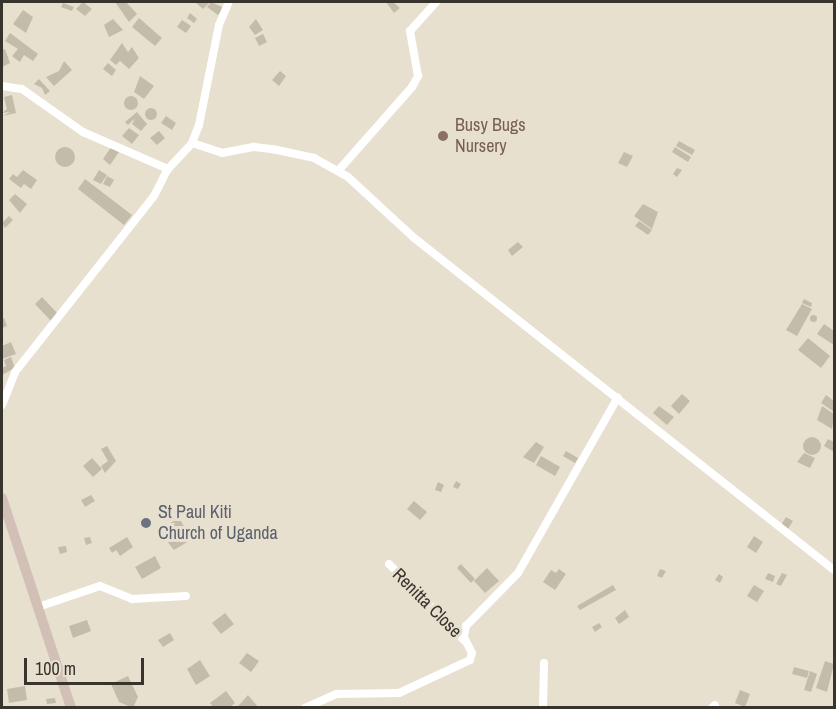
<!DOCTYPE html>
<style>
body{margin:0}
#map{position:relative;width:836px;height:709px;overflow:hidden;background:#e8e0cf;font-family:"Archivo Narrow",sans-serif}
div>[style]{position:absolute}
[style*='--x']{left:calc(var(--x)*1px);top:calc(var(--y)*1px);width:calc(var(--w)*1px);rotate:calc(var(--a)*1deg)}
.building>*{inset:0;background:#c3bcab}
.round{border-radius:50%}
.street>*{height:8px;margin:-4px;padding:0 4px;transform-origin:4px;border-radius:4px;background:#fff}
.secondary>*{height:10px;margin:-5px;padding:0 5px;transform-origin:5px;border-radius:5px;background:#d2c0b6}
.dots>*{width:16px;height:16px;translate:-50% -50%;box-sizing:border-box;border:3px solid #e8e0cf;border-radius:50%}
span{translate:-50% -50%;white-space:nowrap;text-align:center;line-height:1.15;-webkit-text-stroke:6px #e8e0cf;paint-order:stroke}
.education-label{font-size:18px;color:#785e54}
.left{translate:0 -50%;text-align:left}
.worship-label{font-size:18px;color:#5b616d}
.street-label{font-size:18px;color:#37342e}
.frame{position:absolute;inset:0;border:3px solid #37342e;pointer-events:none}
.scale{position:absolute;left:24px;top:658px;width:120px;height:27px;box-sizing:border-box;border:3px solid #37342e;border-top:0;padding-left:8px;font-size:18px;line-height:21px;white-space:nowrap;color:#37342e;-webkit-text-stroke:4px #e8e0cf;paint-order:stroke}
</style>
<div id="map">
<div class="building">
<i style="clip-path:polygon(83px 2px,92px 9px,85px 16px,76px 9px)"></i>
<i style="clip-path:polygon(115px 2px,126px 2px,137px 14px,129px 22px)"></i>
<i style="clip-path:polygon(195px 2px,210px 2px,203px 9px)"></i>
<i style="clip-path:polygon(211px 2px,224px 8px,218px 15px,207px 7px)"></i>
<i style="clip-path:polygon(386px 2px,393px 2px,400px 8px,394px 13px)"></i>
<i style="clip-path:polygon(63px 3px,74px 7px,72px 11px,61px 7px)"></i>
<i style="clip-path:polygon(23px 10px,33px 17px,26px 33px,13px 24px)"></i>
<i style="clip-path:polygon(190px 13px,197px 19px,194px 23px,187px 18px)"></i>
<i style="clip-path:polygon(139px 18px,162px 38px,155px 46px,132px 27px)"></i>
<i style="clip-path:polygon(113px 19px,123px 30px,109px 37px,104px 25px)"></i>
<i style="clip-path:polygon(256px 19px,263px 30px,255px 35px,249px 27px)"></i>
<i style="clip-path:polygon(182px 20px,191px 26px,186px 33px,177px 27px)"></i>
<i style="clip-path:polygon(10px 33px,38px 54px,33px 61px,24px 55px,20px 62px,12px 56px,18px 49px,5px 41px)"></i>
<i style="clip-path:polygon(263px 34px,267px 42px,259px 46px,255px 38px)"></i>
<i style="clip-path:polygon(122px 43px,128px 52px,132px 47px,139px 58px,129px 69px,120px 61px,116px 65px,110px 60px)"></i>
<i style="clip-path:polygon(5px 49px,10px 63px,2px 67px,2px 50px)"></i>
<i style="clip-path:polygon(64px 61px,72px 70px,54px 86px,46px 77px,59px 71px)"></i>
<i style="clip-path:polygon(108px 63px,116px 70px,112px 76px,103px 69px)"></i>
<i style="clip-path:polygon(280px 71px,286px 76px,279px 86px,272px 80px)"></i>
<i style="clip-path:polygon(140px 76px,154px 86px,144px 99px,134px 92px)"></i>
<i style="clip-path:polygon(39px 79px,50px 91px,45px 95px,42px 88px,34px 84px)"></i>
<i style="clip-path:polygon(12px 95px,16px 113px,3px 116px,10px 112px,2px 113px,7px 109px,4px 97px)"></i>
<i class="round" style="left:124px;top:96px;width:14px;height:14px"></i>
<i class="round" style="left:145px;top:108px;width:12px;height:12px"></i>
<i style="clip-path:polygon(137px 112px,147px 124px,141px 131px,132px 124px,135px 118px,128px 125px,125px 122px)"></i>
<i style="clip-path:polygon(166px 116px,176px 123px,172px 130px,161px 123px)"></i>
<i style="clip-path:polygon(129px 128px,139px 135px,132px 144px,122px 136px)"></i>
<i style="clip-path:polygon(159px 131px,165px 138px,157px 145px,150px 138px)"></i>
<i style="clip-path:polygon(679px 141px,695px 150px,692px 155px,676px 146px)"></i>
<i class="round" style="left:55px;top:147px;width:20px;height:20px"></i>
<i style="clip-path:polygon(111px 147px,119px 152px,110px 165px,103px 159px)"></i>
<i style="clip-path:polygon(675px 147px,691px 157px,688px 162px,672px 152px)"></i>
<i style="clip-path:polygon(624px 152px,633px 156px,627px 167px,618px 163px)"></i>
<i style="clip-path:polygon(677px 168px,682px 170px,677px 177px,673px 174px)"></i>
<i style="clip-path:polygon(23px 170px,37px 180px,31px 189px,24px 184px,21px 188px,9px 179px,13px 174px,17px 177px)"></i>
<i style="clip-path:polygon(99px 170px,107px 175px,101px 184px,93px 180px)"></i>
<i style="clip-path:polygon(107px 176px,114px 180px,110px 187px,103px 184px)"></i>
<i style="clip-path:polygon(85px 179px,132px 215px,124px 225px,78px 189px)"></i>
<i style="clip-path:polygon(15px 194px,27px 204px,20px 213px,9px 200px)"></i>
<i style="clip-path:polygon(643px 204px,658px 212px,652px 229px,634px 216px)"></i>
<i style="clip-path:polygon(9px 216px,13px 220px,5px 228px,2px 223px)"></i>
<i style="clip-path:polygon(639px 221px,652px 230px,648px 235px,635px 226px)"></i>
<i style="clip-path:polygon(518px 242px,523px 247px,512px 256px,508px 250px)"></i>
<i style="clip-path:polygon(42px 297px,58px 314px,51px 321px,35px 304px)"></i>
<i style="clip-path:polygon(804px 299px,812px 303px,811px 307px,802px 303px)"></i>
<i style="clip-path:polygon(802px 304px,812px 309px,797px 336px,786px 330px)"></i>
<i class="round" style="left:809.5px;top:314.5px;width:7px;height:7px"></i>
<i style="clip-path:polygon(4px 318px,7px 326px,2px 328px,2px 319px)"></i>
<i style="clip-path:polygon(824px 324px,834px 331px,834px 345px,817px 334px)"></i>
<i style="clip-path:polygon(808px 338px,830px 356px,821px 368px,798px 350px)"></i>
<i style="clip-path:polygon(11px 342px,16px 354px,2px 359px,2px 346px)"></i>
<i style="clip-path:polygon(11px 357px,15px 368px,2px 375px,2px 368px,6px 366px,4px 360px)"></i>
<i style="clip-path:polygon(682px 394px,690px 401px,679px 414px,671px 406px)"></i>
<i style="clip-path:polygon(826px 395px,834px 401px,833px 411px,821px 403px)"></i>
<i style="clip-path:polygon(659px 406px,674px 417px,667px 425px,653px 413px)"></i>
<i style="clip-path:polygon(822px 406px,834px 414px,832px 429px,817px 420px)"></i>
<i class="round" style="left:803px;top:437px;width:18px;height:18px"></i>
<i style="clip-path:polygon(828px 439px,834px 442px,834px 452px,824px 446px)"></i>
<i style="clip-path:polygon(536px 442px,544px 447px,534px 463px,523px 457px)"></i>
<i style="clip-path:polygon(107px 446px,116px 461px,105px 473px,101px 466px,108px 461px,101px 449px)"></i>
<i style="clip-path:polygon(566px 451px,578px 458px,575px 463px,563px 456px)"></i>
<i style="clip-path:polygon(804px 453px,815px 458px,810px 468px,797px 462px)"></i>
<i style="clip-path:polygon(541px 456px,560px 467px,555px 476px,536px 465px)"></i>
<i style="clip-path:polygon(92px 458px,102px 469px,93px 477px,83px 466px)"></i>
<i style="clip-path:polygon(456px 481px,461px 484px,458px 489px,453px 487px)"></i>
<i style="clip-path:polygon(438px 482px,444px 485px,441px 492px,435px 490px)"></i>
<i style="clip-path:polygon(91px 495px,95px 501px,85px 507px,81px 500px)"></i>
<i style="clip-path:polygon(414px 501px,427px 512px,420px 520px,407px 509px)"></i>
<i style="clip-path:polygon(786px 517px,793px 521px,788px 529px,781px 525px)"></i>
<i style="clip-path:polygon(179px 518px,185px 528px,174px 534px,176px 539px,185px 534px,189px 541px,174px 550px,158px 530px)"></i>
<i style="clip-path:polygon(754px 536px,763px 542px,756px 553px,747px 547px)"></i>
<i style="clip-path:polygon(90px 537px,92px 543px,86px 545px,84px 538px)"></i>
<i style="clip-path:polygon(127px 537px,133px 547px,120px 556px,116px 550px,112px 553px,109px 548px)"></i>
<i style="clip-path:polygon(66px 546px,67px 552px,60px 554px,58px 547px)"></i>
<i style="clip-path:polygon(155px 556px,161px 568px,142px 579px,135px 567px)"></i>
<i style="clip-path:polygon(461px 564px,475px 579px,471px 583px,457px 568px)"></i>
<i style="clip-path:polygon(487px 568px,499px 581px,485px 593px,474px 581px)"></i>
<i style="clip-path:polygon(559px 569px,566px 574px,555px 590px,543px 582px,551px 570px,556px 573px)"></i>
<i style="clip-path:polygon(660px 569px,666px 571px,662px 578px,657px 576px)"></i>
<i style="clip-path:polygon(768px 573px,775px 576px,773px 582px,765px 579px)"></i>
<i style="clip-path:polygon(782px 573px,787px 575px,781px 586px,776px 584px)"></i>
<i style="clip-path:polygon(719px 574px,723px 577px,720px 583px,715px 580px)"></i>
<i style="clip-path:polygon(613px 585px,616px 590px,580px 610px,577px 606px)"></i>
<i style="clip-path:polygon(754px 585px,764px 591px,757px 602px,747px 596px)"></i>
<i style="clip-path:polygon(625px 610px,629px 617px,619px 624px,615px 618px)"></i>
<i style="clip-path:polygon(225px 613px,234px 624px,221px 634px,212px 623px)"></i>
<i style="clip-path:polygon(87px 620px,91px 631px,73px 638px,69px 626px)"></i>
<i style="clip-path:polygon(599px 623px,602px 627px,595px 632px,592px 627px)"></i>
<i style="clip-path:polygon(170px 633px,174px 640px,163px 647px,158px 640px)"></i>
<i style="clip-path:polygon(247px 653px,259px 661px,251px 672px,239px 663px)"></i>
<i style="clip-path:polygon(200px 660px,210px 676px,196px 685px,187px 669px)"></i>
<i style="clip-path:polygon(825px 661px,834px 664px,827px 692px,816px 688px)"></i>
<i style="clip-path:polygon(794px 667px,809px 671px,807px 678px,792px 674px)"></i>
<i style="clip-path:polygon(810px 671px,817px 674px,811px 692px,804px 690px)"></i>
<i style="clip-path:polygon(128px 676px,138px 697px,133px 708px,119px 702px,111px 684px)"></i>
<i style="clip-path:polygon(25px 686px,27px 700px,9px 703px,7px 689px)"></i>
<i style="clip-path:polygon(740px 690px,750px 694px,745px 707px,735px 703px)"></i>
<i style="clip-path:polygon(226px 691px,235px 703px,229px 708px,214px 708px,210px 703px)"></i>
<i style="clip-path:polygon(248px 695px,259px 708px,236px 708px,241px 703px)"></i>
<i style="clip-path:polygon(55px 698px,56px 703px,47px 704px,46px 699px)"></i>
</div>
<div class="street">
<i style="--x:2;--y:86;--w:20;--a:9"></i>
<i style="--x:22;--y:89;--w:75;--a:35.2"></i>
<i style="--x:83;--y:132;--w:93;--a:23.5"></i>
<i style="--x:192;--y:143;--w:32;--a:18"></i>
<i style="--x:222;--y:153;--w:33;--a:-11"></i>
<i style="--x:254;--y:147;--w:23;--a:7"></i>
<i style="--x:277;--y:150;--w:38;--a:12"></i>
<i style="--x:314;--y:158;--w:39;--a:29"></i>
<i style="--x:348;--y:177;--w:88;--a:42.7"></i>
<i style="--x:413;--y:237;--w:537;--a:38.34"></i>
<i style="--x:338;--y:171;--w:112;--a:-48.6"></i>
<i style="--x:412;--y:87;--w:13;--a:-61"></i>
<i style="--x:418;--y:76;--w:46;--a:-100.1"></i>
<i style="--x:410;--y:31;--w:39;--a:-48"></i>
<i style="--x:2;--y:405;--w:35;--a:-68"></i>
<i style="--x:15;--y:372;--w:224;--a:-51.7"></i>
<i style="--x:154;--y:196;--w:30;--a:-63"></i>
<i style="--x:168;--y:169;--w:35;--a:-47"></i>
<i style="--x:192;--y:143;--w:19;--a:-69"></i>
<i style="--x:199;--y:125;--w:102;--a:-78.7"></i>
<i style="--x:219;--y:25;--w:25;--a:-67"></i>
<i style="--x:389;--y:564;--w:108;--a:45.4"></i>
<i style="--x:38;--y:607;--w:65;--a:-18.7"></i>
<i style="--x:100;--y:586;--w:35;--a:22"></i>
<i style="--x:132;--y:599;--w:54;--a:-3.2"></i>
<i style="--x:305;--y:708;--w:35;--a:-24"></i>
<i style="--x:337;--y:694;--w:62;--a:-0.9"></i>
<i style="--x:399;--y:693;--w:78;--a:-24.9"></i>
<i style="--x:470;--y:660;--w:7;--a:-74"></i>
<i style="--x:472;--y:653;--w:18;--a:-117"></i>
<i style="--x:464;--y:637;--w:11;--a:-80"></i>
<i style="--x:466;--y:626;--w:74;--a:-45.5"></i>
<i style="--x:518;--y:573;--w:202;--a:-60.4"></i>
<i style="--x:543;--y:708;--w:45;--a:-88.7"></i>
<i style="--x:712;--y:708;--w:4;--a:-45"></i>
</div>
<div class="secondary">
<i style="--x:2;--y:498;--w:221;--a:71.8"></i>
</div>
<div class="dots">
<i style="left:443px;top:136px;background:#8d6e63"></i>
<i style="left:146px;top:523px;background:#6b7280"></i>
</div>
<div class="education-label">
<span class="left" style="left:455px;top:136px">Busy Bugs<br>Nursery</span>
</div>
<div class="worship-label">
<span class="left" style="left:158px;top:523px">St Paul Kiti<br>Church of Uganda</span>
</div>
<div class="street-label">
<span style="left:427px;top:603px;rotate:45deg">Renitta Close</span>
</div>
<div class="frame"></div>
<div class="scale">100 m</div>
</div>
